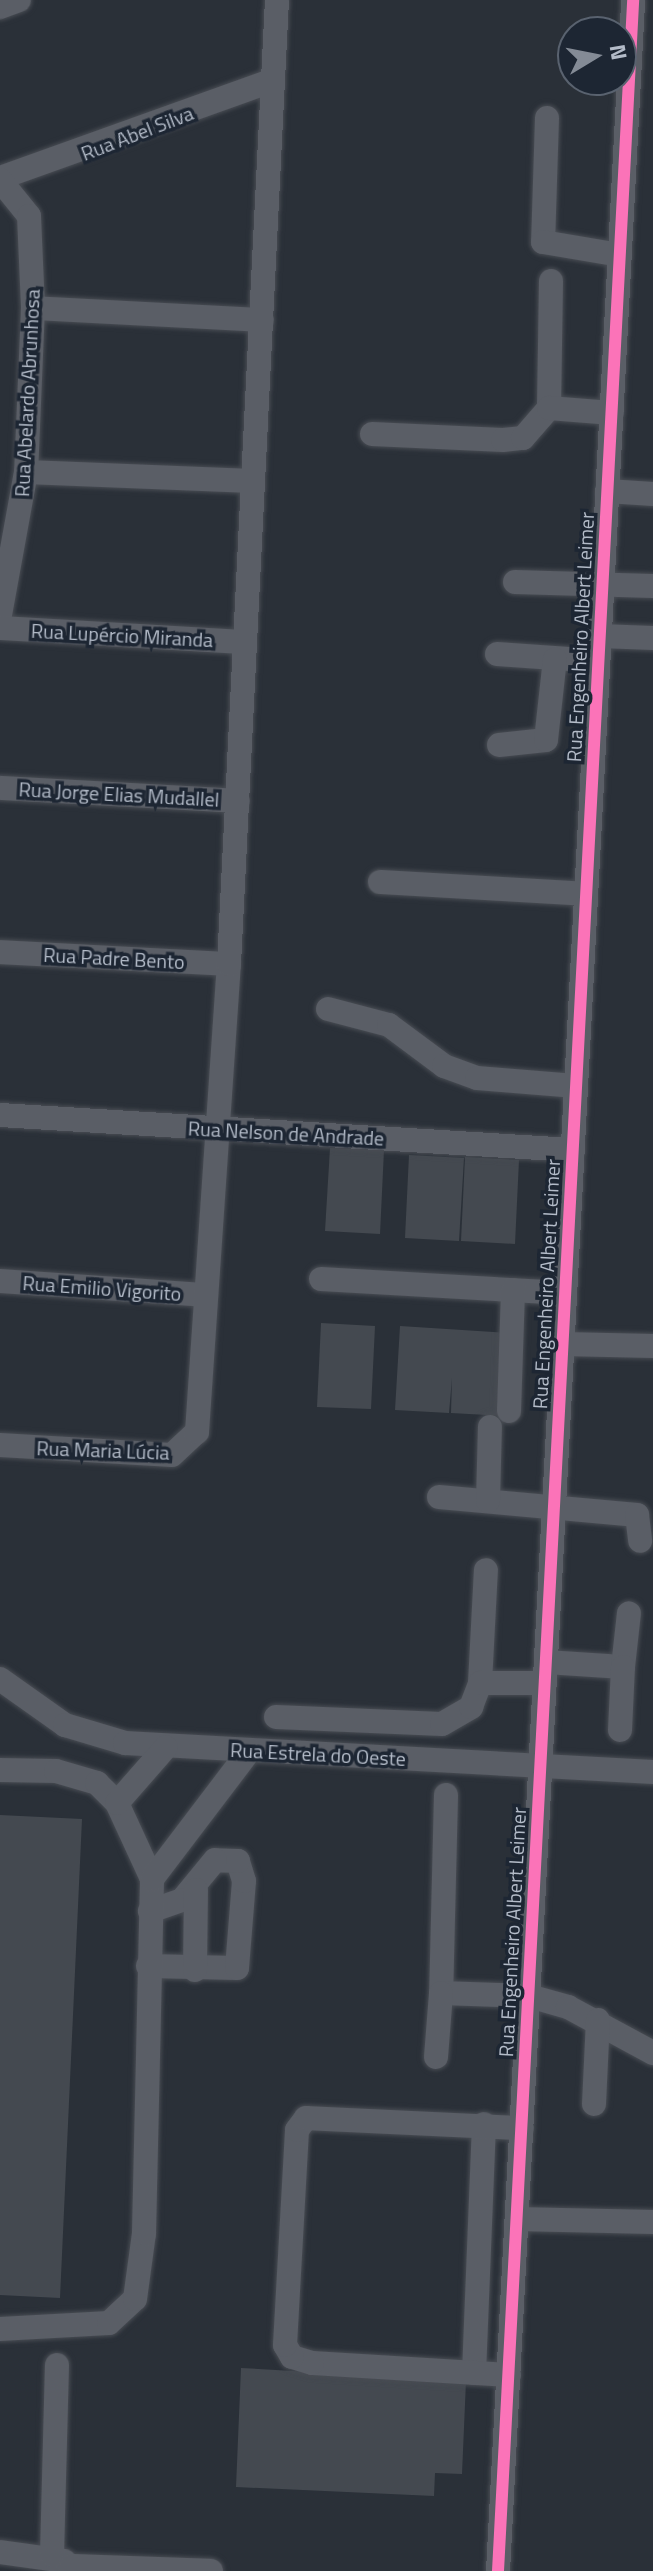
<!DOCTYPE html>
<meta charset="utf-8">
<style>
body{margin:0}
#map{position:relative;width:653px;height:2571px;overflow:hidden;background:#2a3038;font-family:"Titillium Web",sans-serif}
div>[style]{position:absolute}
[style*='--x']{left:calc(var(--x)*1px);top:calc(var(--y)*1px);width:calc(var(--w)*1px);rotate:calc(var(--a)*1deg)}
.building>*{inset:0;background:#444950}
.roads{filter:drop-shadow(0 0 2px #484c53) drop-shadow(0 0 2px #484c53)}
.minor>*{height:24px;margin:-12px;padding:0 12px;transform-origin:12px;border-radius:12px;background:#5a5e66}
.cycleway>*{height:12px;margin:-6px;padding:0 6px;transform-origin:6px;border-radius:6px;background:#fb73b8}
span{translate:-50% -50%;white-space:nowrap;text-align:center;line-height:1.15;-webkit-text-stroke:7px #1d2633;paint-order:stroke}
.street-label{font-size:20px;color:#b4bcc9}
.north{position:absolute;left:557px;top:16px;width:80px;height:80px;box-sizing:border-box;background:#1d2633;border:2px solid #59626f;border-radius:50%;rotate:80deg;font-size:22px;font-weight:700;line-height:32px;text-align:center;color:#b4bcc9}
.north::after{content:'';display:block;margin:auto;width:28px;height:36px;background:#848b96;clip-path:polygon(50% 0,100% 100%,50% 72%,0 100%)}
</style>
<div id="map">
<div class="building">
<i style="clip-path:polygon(330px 1148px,384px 1150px,380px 1234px,325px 1231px)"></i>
<i style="clip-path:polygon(409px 1155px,464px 1158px,459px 1241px,405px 1238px)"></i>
<i style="clip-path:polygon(465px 1157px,519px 1160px,515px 1244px,461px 1241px)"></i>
<i style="clip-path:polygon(321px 1323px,375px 1326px,371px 1409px,317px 1407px)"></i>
<i style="clip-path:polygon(400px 1326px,509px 1333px,505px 1416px,451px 1413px,452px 1378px,449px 1413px,395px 1410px)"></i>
<i style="clip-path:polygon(0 1815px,82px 1819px,60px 2298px,0 2295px)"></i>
<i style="clip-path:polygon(241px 2368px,466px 2381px,462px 2474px,435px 2473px,434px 2496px,236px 2487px)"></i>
</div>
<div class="roads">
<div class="minor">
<i style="--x:0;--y:7;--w:20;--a:-20"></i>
<i style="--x:547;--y:118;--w:124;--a:91.8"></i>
<i style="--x:543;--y:242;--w:78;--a:9.6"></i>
<i style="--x:0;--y:178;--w:288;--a:-19.7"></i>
<i style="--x:0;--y:180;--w:46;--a:51.1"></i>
<i style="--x:29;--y:216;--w:92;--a:87.5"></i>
<i style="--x:33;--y:308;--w:164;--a:92.4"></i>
<i style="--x:26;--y:472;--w:145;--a:100.3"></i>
<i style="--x:33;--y:308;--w:229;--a:3"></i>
<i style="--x:549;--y:408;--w:127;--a:-89.1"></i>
<i style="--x:372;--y:434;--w:131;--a:2.6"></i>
<i style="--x:503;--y:440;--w:20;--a:-6"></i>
<i style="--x:523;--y:438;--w:40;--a:-49"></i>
<i style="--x:549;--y:408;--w:63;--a:4.5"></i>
<i style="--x:26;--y:472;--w:227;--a:2.3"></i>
<i style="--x:607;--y:491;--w:46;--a:3.7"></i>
<i style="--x:515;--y:582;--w:138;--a:1.7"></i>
<i style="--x:0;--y:628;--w:244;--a:3.3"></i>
<i style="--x:600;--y:636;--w:53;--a:2.2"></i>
<i style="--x:497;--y:654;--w:101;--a:4"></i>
<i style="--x:499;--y:745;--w:47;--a:-6.1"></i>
<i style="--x:546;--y:740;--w:81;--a:-83.7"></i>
<i style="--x:0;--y:788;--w:238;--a:3.1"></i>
<i style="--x:380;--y:882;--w:206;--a:3.3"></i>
<i style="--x:0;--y:952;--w:229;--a:3"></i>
<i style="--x:328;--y:1009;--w:63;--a:14.7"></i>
<i style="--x:389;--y:1025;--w:69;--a:36.7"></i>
<i style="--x:444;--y:1066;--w:35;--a:20"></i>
<i style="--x:477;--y:1078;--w:99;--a:4.6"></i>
<i style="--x:0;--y:1115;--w:574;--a:3.5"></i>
<i style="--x:321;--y:1279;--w:244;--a:3.3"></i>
<i style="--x:0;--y:1281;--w:204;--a:3.9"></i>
<i style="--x:563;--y:1344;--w:90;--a:1.3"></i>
<i style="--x:509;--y:1411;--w:121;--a:-88.1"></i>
<i style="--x:0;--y:1445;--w:172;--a:3.3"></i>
<i style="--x:172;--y:1455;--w:34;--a:-43"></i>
<i style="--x:197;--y:1432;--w:469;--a:-86.1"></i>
<i style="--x:229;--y:964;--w:965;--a:-87.15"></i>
<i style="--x:439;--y:1497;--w:199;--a:5.2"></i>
<i style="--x:637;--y:1515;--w:26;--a:83"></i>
<i style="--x:488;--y:1501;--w:74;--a:-88.5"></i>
<i style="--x:546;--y:1662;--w:77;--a:3.7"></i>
<i style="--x:623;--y:1667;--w:54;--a:-83.7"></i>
<i style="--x:0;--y:1679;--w:80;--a:35.3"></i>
<i style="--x:65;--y:1725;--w:63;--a:16.7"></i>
<i style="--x:125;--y:1743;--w:529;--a:3.14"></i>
<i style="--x:480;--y:1683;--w:113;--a:-87"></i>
<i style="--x:276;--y:1717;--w:166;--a:2.4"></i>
<i style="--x:442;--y:1724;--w:34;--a:-30"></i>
<i style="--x:471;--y:1707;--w:26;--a:-69"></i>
<i style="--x:480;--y:1683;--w:65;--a:0"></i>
<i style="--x:620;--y:1730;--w:63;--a:-87.3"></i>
<i style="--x:0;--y:1770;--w:56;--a:1"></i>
<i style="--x:56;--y:1771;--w:43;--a:16.3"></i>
<i style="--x:97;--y:1783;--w:28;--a:45"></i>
<i style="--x:117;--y:1803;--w:84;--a:65.3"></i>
<i style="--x:446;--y:1795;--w:198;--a:91.4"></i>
<i style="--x:441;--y:1993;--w:88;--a:2"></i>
<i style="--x:529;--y:1996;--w:41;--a:15.8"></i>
<i style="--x:568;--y:2007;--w:97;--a:28.4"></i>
<i style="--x:117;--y:1803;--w:74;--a:-48.8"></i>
<i style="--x:148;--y:1966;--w:89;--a:1.3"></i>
<i style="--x:237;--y:1968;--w:87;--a:-85.4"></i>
<i style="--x:244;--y:1881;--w:21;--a:-107"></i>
<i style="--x:238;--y:1861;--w:23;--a:-178"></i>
<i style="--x:215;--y:1860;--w:52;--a:129.5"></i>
<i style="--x:182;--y:1900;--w:34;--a:161"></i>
<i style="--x:195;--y:1970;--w:80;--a:-89.3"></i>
<i style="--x:436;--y:2057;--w:64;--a:-85.5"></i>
<i style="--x:594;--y:2104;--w:84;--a:-87.3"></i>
<i style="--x:517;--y:2219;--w:136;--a:1.3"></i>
<i style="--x:0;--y:2329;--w:109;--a:-3.2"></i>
<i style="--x:109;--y:2323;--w:35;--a:-43"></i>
<i style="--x:135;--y:2299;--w:67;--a:-82.2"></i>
<i style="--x:144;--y:2233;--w:354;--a:-88.7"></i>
<i style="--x:152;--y:1879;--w:161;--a:-52.8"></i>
<i style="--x:474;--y:2373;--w:249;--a:-87.7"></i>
<i style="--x:509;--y:2375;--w:197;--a:-176.5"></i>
<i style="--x:312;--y:2363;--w:21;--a:-163"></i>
<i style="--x:292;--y:2357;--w:14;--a:-120"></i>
<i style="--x:285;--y:2345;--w:215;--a:-86.8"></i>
<i style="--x:297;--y:2130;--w:15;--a:-53"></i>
<i style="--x:306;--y:2118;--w:216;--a:2.7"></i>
<i style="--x:0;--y:2552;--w:65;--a:8"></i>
<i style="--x:52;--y:2555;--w:190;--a:-88.5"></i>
<i style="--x:71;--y:2566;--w:140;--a:2"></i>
<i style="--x:498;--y:2571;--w:2575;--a:-86.99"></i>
</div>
</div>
<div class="cycleway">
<i style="--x:498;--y:2571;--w:2575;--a:-86.99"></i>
</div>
<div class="street-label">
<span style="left:137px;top:133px;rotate:-21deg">Rua Abel Silva</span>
<span style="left:27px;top:393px;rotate:-87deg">Rua Abelardo Abrunhosa</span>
<span style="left:122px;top:635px;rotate:3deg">Rua Lupércio Miranda</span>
<span style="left:580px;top:637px;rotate:-87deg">Rua Engenheiro Albert Leimer</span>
<span style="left:119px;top:794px;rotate:3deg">Rua Jorge Elias Mudallel</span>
<span style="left:114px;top:958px;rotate:3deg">Rua Padre Bento</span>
<span style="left:286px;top:1133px;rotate:3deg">Rua Nelson de Andrade</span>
<span style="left:546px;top:1284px;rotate:-87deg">Rua Engenheiro Albert Leimer</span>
<span style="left:102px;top:1288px;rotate:4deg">Rua Emilio Vigorito</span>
<span style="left:103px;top:1450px;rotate:2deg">Rua Maria Lúcia</span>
<span style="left:318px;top:1754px;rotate:3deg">Rua Estrela do Oeste</span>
<span style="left:512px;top:1932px;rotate:-87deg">Rua Engenheiro Albert Leimer</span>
</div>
<div class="north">N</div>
</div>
